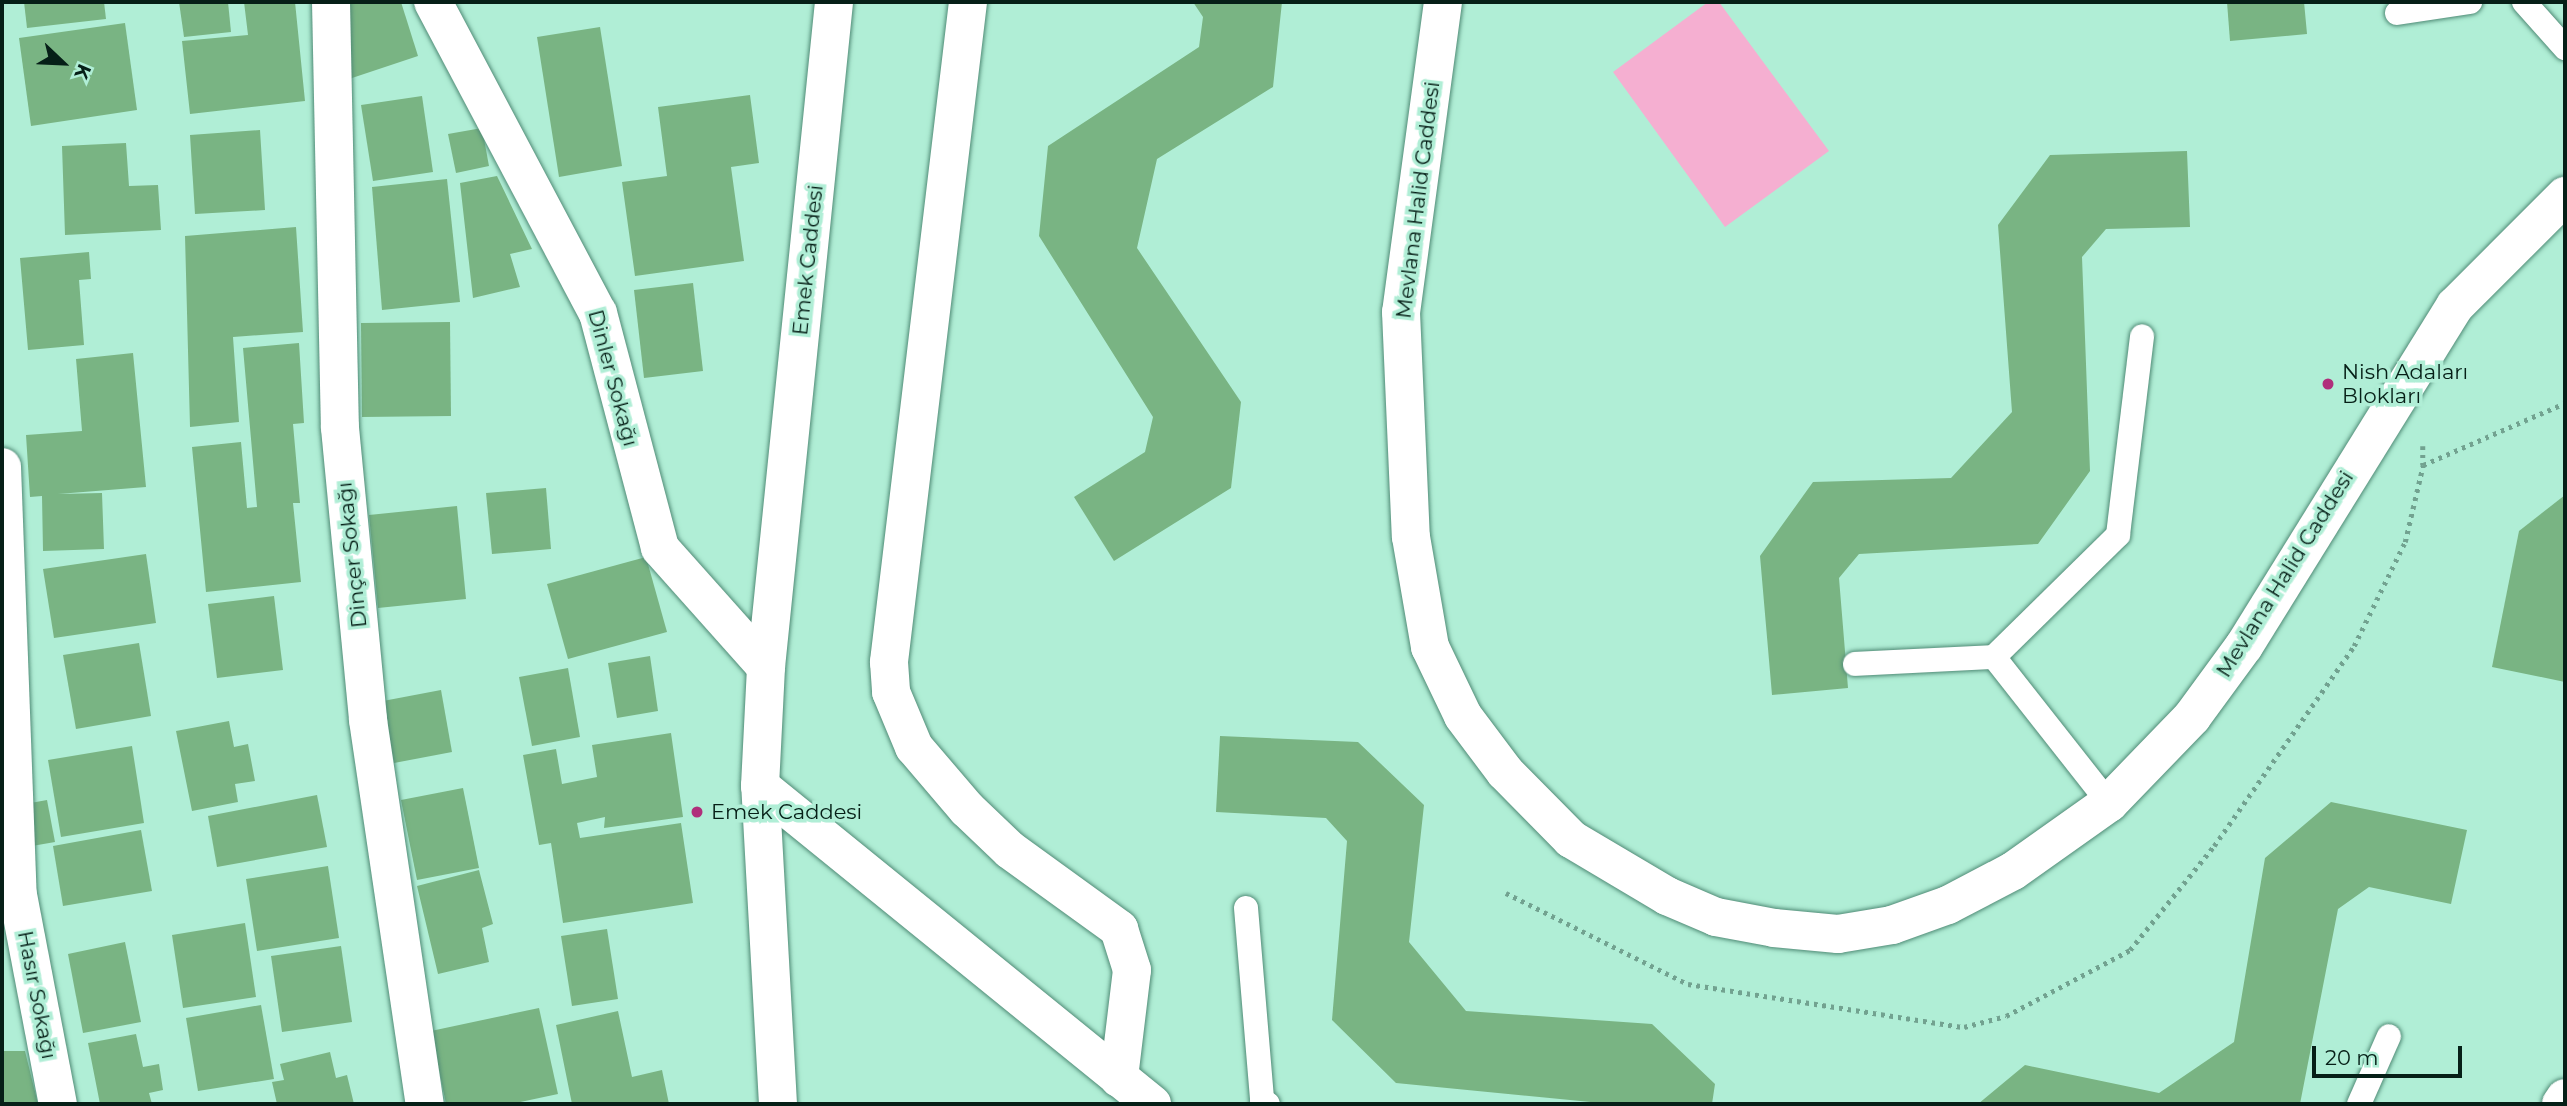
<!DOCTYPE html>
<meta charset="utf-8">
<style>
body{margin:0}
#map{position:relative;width:2567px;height:1106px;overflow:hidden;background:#b0eed6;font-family:Montserrat,sans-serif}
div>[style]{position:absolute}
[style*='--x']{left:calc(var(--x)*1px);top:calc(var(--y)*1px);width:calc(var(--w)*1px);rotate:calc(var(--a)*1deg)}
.green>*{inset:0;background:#f5afd1}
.building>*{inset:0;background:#79b483}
.path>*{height:4.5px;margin-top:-2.25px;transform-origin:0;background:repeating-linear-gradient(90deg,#72a290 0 3.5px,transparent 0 8.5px)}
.roads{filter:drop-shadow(0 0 2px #508b76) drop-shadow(0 0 2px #508b76)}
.service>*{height:24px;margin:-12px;padding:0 12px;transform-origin:12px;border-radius:12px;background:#fff}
.minor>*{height:38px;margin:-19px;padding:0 19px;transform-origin:19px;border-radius:19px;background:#fff}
.tertiary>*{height:38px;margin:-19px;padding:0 19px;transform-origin:19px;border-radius:19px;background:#fff}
.dots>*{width:19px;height:19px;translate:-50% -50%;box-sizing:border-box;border:4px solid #b0eed6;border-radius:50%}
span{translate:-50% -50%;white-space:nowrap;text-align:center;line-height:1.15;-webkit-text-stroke:7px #b0eed6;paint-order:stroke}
.street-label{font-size:21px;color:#061f17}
.poi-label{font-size:21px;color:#061f17}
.left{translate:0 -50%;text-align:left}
.frame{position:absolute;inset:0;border:4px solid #061f17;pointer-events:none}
.north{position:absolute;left:28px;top:28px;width:70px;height:70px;-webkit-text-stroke:5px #b0eed6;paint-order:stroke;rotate:113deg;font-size:19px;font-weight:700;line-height:28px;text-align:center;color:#061f17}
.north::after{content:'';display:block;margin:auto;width:24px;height:32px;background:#061f17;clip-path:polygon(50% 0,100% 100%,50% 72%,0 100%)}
.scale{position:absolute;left:2312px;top:1046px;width:150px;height:32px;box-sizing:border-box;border:4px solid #061f17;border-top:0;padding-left:9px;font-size:21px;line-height:24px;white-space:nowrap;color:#061f17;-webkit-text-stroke:5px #b0eed6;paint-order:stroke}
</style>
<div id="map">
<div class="green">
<i style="clip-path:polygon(1708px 2px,1719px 2px,1829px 151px,1725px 227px,1613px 72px)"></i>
</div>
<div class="building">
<i style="clip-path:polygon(24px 2px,104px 2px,106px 19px,27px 28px)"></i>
<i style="clip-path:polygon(179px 2px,228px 2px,231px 32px,184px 37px)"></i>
<i style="clip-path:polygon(244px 2px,295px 2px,305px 101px,190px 114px,182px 41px,248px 35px)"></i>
<i style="clip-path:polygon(346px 2px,401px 2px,418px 56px,349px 79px)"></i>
<i style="clip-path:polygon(1193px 2px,1282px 2px,1273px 87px,1157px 159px,1137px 248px,1241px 402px,1231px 488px,1114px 561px,1074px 497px,1145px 452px,1153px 417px,1039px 236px,1048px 146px,1199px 47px,1203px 17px)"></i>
<i style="clip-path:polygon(2227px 2px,2304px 2px,2307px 34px,2230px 41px)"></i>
<i style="clip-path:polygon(125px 23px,137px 110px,31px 126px,19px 38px)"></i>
<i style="clip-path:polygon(600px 27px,622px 166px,559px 177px,537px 37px)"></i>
<i style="clip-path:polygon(750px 95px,759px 163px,731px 167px,744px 261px,635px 276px,622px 182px,667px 176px,658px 107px)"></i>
<i style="clip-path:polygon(422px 96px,433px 172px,373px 181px,361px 105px)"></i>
<i style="clip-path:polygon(482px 128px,489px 166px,456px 173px,448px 134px)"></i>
<i style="clip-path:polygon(260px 130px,265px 210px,195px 214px,190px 135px)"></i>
<i style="clip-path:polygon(126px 143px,129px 186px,158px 185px,161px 230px,65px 235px,62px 146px)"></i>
<i style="clip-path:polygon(2187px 151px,2190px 227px,2106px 229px,2082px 257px,2090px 471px,2038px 544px,1859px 554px,1839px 578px,1848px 688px,1772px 695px,1760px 556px,1813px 482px,1951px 478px,2012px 412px,1998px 225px,2050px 155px)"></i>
<i style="clip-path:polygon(497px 176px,532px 249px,510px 254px,520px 287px,473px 298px,460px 183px)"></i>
<i style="clip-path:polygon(447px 179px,460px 302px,382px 310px,372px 187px)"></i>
<i style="clip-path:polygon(296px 227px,303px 332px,233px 337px,239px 422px,190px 427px,185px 236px)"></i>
<i style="clip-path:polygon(89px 252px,91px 279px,79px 280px,84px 345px,28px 350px,20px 258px)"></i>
<i style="clip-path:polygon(693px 283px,703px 371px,644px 378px,634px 290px)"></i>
<i style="clip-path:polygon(450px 322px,451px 416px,362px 417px,361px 323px)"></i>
<i style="clip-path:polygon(299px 343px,304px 423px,293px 424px,300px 503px,293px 503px,301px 582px,206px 592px,192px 447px,241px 442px,247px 508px,257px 507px,243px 348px)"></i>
<i style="clip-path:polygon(133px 353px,146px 487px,58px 494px,102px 493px,104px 549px,43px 551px,42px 496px,30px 497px,26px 435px,82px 431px,76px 359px)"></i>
<i style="clip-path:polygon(546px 488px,551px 549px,492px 554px,486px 493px)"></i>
<i style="clip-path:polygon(2565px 495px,2565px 682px,2492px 667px,2519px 531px)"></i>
<i style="clip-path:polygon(457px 506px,466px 599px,378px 608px,369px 515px)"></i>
<i style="clip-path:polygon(146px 554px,156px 623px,54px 638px,43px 569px)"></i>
<i style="clip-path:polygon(646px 557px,667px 632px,568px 659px,547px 584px)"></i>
<i style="clip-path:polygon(274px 596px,283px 670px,217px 678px,208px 604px)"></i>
<i style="clip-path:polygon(139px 643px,151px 716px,76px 729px,63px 655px)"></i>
<i style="clip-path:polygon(650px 656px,658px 711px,617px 718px,608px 663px)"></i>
<i style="clip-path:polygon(568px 668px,580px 737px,532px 746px,519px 677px)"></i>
<i style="clip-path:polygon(441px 690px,452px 752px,394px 763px,383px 701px)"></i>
<i style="clip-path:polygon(229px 721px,234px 747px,248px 744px,255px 781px,235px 784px,238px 802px,192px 811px,176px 731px)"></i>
<i style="clip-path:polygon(671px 733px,683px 817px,604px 828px,605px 817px,577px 823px,580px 838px,681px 823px,693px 903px,563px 923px,551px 843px,539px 845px,523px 755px,556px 749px,562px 784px,597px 777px,592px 745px)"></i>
<i style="clip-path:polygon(1220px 736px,1358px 742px,1424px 805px,1409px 942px,1466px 1011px,1652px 1024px,1715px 1084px,1712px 1104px,1611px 1104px,1396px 1083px,1332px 1020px,1347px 841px,1326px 818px,1216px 812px)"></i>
<i style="clip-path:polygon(132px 746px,144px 823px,61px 837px,48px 760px)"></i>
<i style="clip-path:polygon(463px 788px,479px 868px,417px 880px,401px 800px)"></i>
<i style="clip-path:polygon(317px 795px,327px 847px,217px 867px,208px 816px)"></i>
<i style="clip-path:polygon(47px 800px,55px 842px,32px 846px,25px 804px)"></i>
<i style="clip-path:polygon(2331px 802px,2467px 830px,2451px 904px,2369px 887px,2338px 909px,2300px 1104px,1978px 1104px,2025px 1065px,2159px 1093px,2234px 1042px,2265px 858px)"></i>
<i style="clip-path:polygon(141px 830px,152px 891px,63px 906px,53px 846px)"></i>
<i style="clip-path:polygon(328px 866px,339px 938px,257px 951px,246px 879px)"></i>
<i style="clip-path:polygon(479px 870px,493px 924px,482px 928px,489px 962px,438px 974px,417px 886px)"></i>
<i style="clip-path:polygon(245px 923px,256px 997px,183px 1008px,172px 935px)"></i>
<i style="clip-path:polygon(607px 929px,618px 999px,572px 1006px,561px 936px)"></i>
<i style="clip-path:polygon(125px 942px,141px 1022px,83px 1033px,68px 954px)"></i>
<i style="clip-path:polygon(341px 946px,352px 1022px,282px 1032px,271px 956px)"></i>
<i style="clip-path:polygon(261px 1005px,274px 1079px,198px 1091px,186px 1018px)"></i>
<i style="clip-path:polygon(539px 1008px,558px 1094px,511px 1104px,446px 1104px,431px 1031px)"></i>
<i style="clip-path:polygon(618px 1011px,632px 1077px,662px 1070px,669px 1104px,572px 1104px,556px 1025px)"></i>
<i style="clip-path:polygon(136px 1034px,143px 1067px,159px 1064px,163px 1090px,149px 1093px,152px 1104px,100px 1104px,88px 1043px)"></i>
<i style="clip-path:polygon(2px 1051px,25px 1051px,38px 1104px,2px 1104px)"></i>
<i style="clip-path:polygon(330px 1052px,336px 1078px,347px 1075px,354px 1104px,277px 1104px,272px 1082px,284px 1080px,280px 1064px)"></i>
</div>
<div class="path">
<i style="--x:2423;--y:446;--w:19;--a:90"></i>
<i style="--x:2423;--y:465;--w:155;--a:-23.6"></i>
<i style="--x:1506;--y:893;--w:203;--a:26.6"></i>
<i style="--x:1688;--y:984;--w:279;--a:8.9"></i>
<i style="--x:1964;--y:1027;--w:43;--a:-14.7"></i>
<i style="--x:2006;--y:1016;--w:140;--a:-28"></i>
<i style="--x:2130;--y:950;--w:134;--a:-51.1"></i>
<i style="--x:2214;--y:846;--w:244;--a:-55"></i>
<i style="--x:2354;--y:646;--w:116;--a:-63.9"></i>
<i style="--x:2405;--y:542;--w:79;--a:-76.8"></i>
</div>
<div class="roads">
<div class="service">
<i style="--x:2524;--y:2;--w:62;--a:48.3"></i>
<i style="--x:2397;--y:13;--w:74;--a:-8.6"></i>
<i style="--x:1994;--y:657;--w:186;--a:51.8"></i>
<i style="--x:1855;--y:664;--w:139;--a:-2.9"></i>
<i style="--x:1994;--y:657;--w:174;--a:-44.5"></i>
<i style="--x:2118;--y:535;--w:200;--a:-83.1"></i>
<i style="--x:1246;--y:908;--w:193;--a:85.2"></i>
<i style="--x:1262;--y:1100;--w:7;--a:34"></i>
<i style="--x:2359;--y:1104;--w:74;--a:-66.2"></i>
</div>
<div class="minor">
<i style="--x:331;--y:2;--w:426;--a:88.8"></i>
<i style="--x:340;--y:428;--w:293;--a:84.5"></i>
<i style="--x:368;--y:720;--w:388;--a:81.6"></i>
<i style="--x:433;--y:2;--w:352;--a:62.1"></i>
<i style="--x:598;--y:313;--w:243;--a:75.2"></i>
<i style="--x:660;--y:548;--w:159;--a:48.3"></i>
<i style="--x:968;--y:2;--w:665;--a:96.83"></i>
<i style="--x:889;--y:662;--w:30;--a:86"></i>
<i style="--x:891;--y:692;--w:60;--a:67.3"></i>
<i style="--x:914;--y:747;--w:82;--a:49.5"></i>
<i style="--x:967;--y:809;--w:59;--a:43.6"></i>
<i style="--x:1010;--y:850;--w:135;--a:35.9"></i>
<i style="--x:1119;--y:929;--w:43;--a:72.4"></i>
<i style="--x:1132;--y:970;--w:109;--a:96.9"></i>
<i style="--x:2;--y:467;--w:428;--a:87.9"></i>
<i style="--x:18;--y:895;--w:213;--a:79.2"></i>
<i style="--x:760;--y:786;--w:505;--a:39.05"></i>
<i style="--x:2561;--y:1104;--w:7;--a:-56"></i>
</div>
<div class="tertiary">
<i style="--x:1443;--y:2;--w:313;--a:97.7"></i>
<i style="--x:1401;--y:312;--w:225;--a:87.5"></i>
<i style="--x:1411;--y:537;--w:112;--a:80.2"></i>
<i style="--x:1430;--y:647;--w:76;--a:64.4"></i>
<i style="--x:1463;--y:716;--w:70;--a:53.1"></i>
<i style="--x:1505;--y:772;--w:94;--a:45.4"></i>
<i style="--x:1571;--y:839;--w:112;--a:30.7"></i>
<i style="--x:1667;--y:896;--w:53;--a:23.2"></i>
<i style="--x:1716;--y:917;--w:59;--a:10.7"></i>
<i style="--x:1774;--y:928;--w:64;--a:5.4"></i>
<i style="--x:1838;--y:934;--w:55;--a:-9.5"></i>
<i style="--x:1892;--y:925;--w:59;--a:-19.7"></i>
<i style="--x:1948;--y:905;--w:73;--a:-27.6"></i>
<i style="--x:2013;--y:871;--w:118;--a:-35.3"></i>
<i style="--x:2109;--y:803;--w:120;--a:-46"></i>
<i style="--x:2192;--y:717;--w:88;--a:-53.8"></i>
<i style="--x:2244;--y:646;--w:400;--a:-58.2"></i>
<i style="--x:2455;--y:306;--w:156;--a:-45"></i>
<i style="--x:778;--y:1104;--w:319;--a:-93.2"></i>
<i style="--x:760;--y:786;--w:119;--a:-87.1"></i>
<i style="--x:766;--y:667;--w:668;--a:-84.16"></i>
</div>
</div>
<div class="dots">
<i style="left:2328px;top:384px;background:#b02f7b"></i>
<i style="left:697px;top:812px;background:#b02f7b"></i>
</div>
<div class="street-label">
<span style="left:1418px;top:200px;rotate:-83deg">Mevlana Halid Caddesi</span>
<span style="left:808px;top:260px;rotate:-84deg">Emek Caddesi</span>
<span style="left:613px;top:378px;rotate:75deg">Dinler Sokağı</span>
<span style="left:352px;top:555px;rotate:-96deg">Dinçer Sokağı</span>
<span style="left:2285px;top:574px;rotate:-58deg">Mevlana Halid Caddesi</span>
<span style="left:37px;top:995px;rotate:79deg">Hasır Sokağı</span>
</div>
<div class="poi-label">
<span class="left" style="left:2342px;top:384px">Nish Adaları<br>Blokları</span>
<span class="left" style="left:711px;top:812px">Emek Caddesi</span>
</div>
<div class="frame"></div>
<div class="north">K</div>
<div class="scale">20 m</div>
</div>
